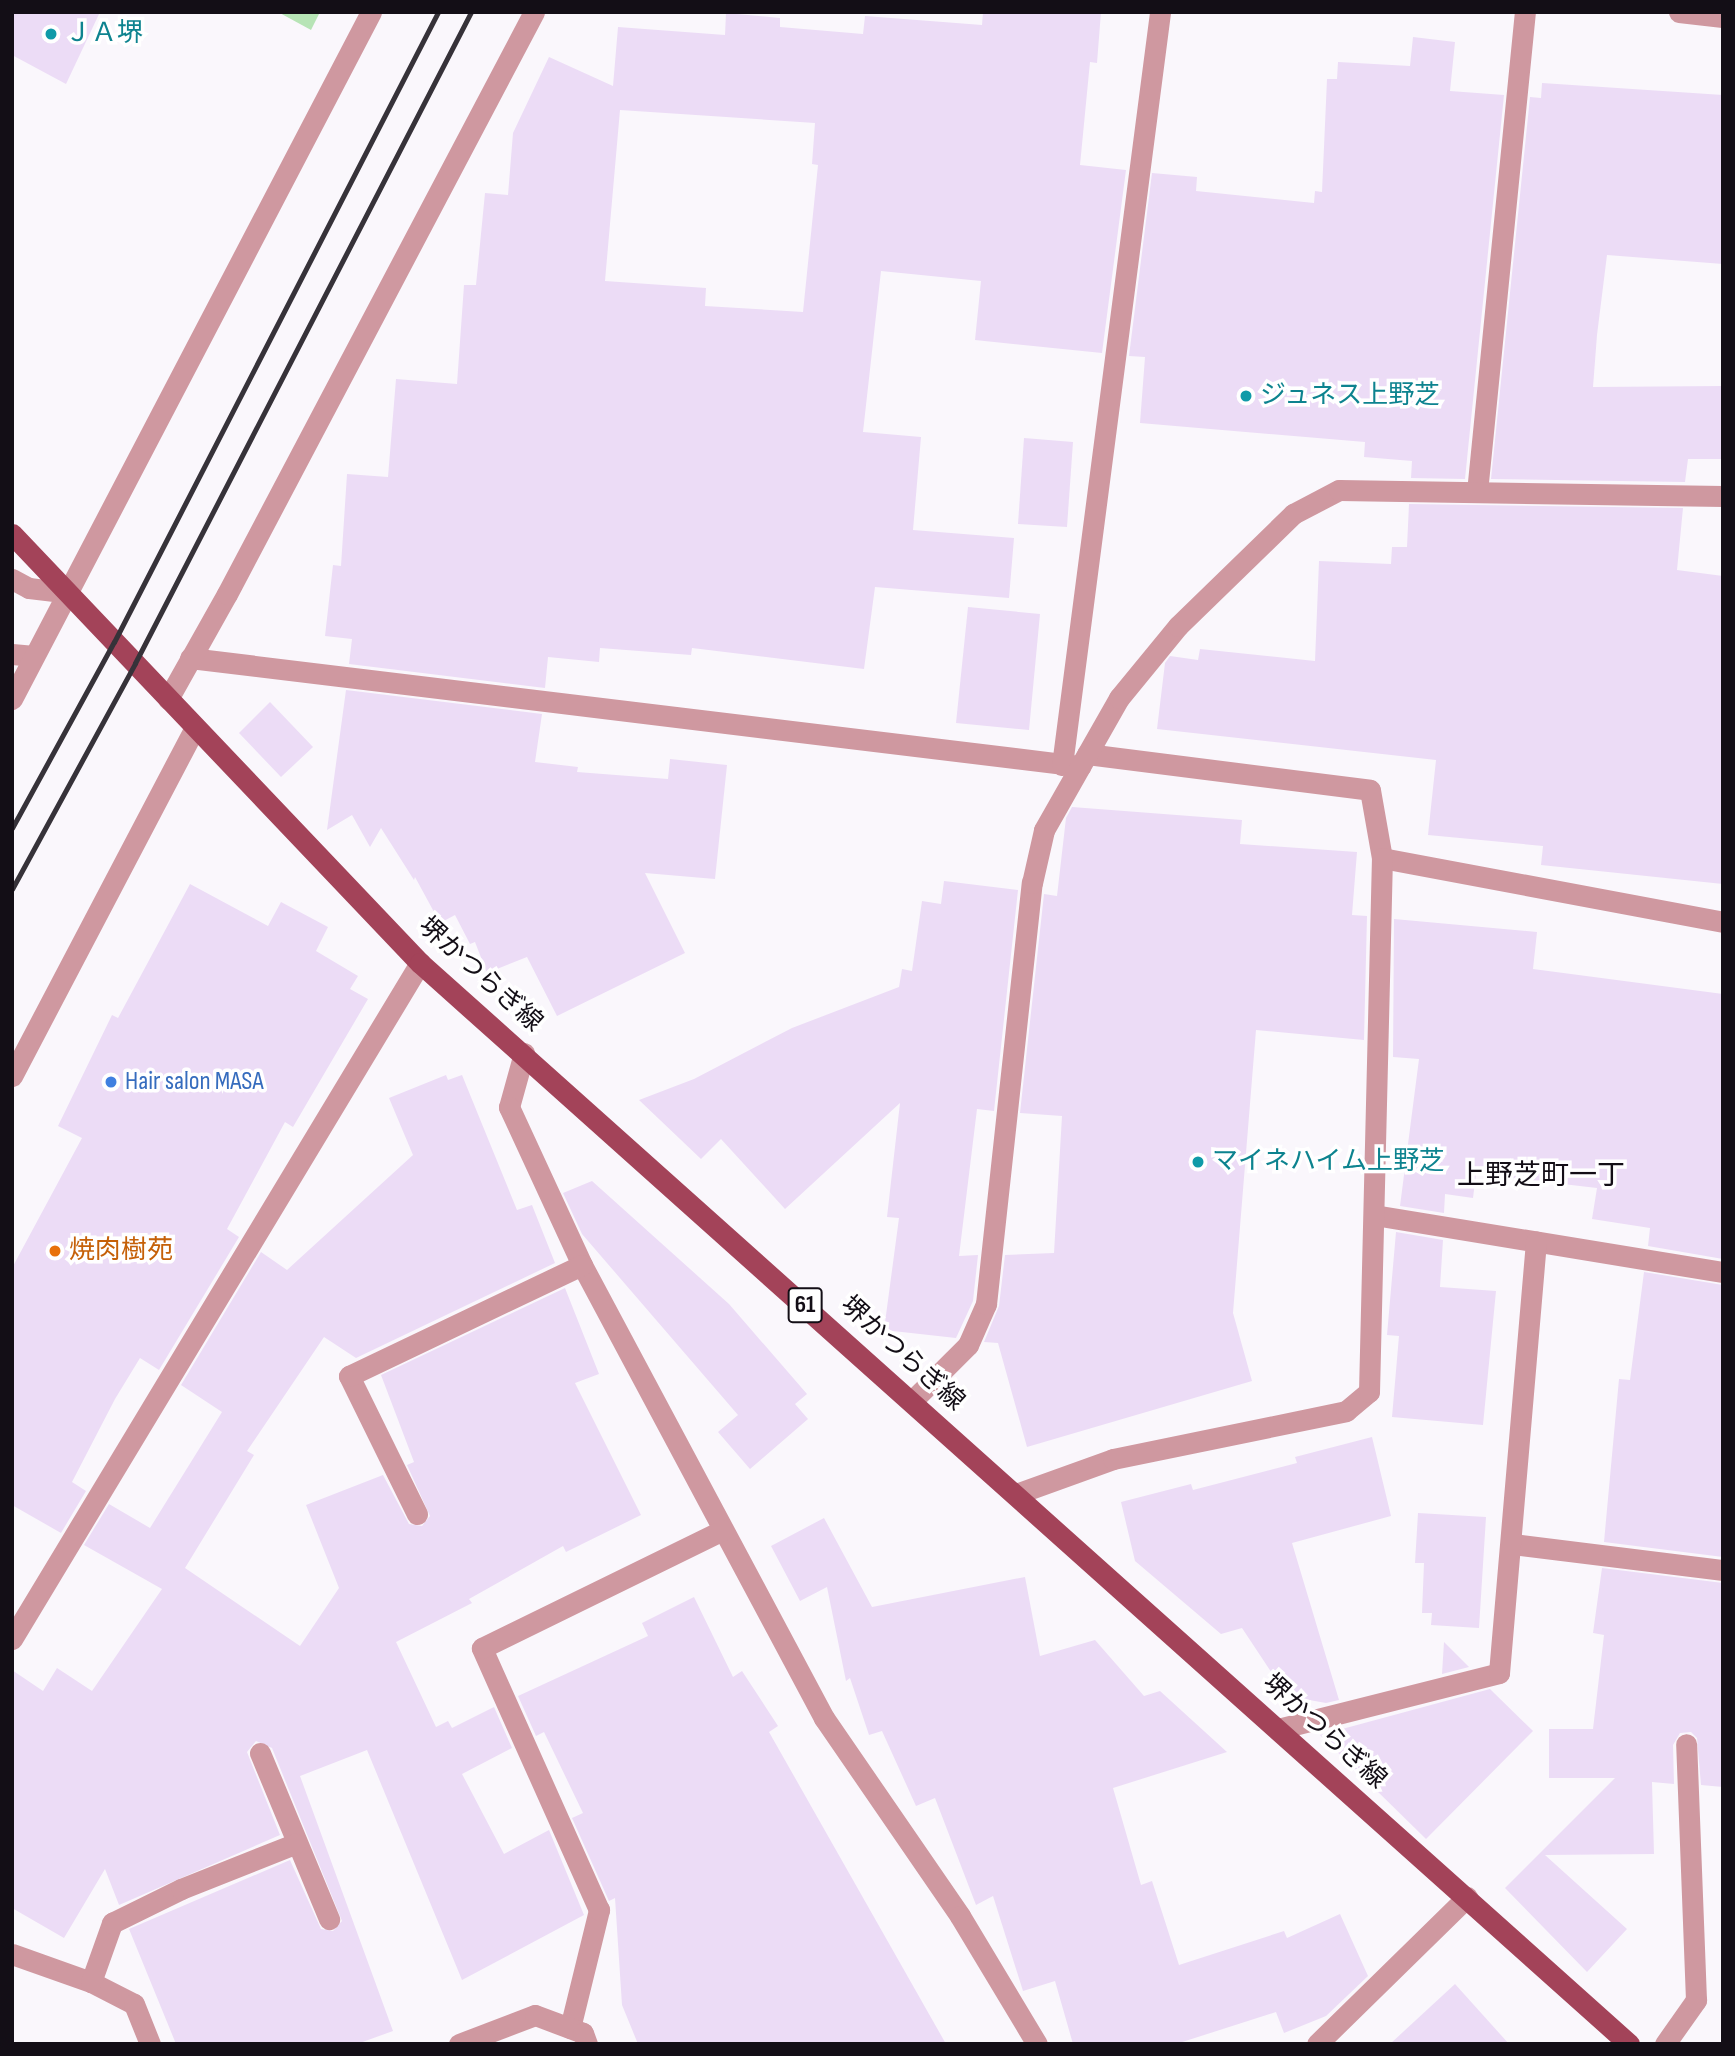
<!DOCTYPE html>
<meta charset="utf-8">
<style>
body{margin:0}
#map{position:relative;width:1735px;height:2056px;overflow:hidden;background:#faf7fc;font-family:"Sofia Sans Condensed","Noto Sans JP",sans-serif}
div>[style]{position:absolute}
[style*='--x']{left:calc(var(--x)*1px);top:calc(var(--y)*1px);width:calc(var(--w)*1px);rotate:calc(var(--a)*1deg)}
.green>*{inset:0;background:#b7e4b6}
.building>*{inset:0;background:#ecdcf6}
.minor>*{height:21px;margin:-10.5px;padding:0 10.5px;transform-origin:10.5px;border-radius:10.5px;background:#cf98a0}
.major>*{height:21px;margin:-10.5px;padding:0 10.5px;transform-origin:10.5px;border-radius:10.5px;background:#a34359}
.rail>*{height:5px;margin:-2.5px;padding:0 2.5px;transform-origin:2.5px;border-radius:2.5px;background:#363239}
.dots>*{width:19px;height:19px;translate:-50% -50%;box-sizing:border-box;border:4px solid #fff;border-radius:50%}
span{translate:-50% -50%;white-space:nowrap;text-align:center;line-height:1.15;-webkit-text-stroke:7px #fff;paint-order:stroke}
.shield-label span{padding:2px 5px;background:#fff;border:2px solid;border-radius:5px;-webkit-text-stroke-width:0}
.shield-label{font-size:24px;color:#130e16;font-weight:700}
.culture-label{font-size:26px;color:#0d838f}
.left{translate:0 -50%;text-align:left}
.street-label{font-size:26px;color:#130e16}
.shop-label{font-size:26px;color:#366cbe}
.food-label{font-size:26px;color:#c56008}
.neighbourhood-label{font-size:28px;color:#130e16}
.frame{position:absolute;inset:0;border:14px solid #130e16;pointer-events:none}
</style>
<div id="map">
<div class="green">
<i style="clip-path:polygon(278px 12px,320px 12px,311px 30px)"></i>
</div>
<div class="building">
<i style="clip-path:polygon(12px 12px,100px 12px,66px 84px,12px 55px)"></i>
<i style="clip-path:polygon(evenodd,983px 12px,1101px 12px,1097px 63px,1090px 62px,1080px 165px,1126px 170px,1102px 353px,975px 340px,981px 281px,881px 271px,863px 432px,921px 437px,913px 530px,1014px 538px,1009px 598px,875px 587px,864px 669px,692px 648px,691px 655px,600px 648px,599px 662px,548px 657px,545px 688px,349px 664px,352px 639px,325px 636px,333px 565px,341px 566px,347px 474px,388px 477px,396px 379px,457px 384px,464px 285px,476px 285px,485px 193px,508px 195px,513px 133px,549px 57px,613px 86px,618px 27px,725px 35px,726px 13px,780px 18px,780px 27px,863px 34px,865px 16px,982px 25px,983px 12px,620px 110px,815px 123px,812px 164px,818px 165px,803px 312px,705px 306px,706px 288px,605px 281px,620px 110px)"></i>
<i style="clip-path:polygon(1413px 37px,1455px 42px,1450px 91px,1504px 95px,1465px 479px,1411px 478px,1412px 461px,1364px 457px,1365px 442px,1140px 423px,1145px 357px,1129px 356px,1152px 173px,1197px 177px,1196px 191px,1314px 203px,1315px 191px,1322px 192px,1327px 79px,1337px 79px,1338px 62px,1410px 66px)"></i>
<i style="clip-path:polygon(1542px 83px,1723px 95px,1723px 264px,1607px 255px,1597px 335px,1593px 387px,1723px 386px,1723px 459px,1688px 459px,1685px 482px,1491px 479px,1530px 97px,1541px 98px)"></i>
<i style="clip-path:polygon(1024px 438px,1073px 442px,1067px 527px,1018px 524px)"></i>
<i style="clip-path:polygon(1409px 504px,1683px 508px,1677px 570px,1723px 576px,1723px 884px,1541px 865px,1543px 846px,1428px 835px,1436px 760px,1157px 729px,1165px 663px,1170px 656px,1198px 660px,1200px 649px,1315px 661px,1319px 561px,1391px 564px,1392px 547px,1407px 547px)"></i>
<i style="clip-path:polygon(968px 607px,1040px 614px,1029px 730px,956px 723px)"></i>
<i style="clip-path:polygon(346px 690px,542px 714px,535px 762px,578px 767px,577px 772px,668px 779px,670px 759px,727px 765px,715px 879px,645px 873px,685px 953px,557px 1016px,527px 957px,487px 973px,475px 942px,470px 944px,455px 915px,440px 923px,415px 877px,414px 880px,381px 828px,370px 847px,352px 815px,327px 830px)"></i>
<i style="clip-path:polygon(270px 702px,313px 747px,281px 777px,239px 733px)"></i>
<i style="clip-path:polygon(1072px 807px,1242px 820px,1240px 844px,1357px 852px,1352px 915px,1367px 916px,1364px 1040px,1256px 1030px,1233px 1313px,1252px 1381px,1027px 1447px,998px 1343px,984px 1342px,999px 1306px,1005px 1255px,1054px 1253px,1062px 1116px,1020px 1113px,1044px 894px,1057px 896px,1066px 818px)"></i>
<i style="clip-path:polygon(944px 881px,1018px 890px,994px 1111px,977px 1109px,959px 1256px,978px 1255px,973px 1301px,956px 1338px,884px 1330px,899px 1218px,887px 1217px,900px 1103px,785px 1209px,721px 1139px,701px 1159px,639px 1100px,694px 1079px,792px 1028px,899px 987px,902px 969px,912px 971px,922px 901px,941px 904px)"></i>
<i style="clip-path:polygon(190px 884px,268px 926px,281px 902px,328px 927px,316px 951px,358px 976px,350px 989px,368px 999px,293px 1127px,285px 1122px,227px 1229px,239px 1237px,159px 1370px,140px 1358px,115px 1399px,72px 1482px,86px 1491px,61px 1533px,12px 1505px,12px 1268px,82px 1138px,58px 1126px,112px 1015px,118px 1018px)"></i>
<i style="clip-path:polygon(1394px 919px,1537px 932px,1533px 969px,1723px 994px,1723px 1259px,1648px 1246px,1650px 1228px,1592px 1219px,1597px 1188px,1476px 1174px,1473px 1198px,1445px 1194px,1444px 1213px,1400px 1206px,1419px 1059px,1393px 1057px)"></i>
<i style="clip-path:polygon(446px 1075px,448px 1080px,462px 1075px,517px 1210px,532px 1205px,555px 1263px,356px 1358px,324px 1337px,247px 1451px,254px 1455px,185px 1568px,300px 1646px,339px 1588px,306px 1505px,383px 1475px,409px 1524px,422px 1526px,430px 1516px,407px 1465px,414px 1462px,381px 1375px,565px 1288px,599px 1374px,575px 1383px,641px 1515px,566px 1552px,563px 1546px,469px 1599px,472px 1603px,396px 1642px,436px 1727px,448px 1721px,452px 1728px,494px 1707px,512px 1748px,462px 1774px,504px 1854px,549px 1830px,584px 1915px,462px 1980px,367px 1750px,300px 1776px,393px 2031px,357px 2044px,176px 2044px,129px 1929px,290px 1860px,321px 1929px,333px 1931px,342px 1921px,272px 1748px,256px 1741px,247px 1752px,280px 1835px,119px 1905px,105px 1869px,64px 1938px,12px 1908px,12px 1670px,43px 1691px,57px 1668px,92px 1691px,162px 1589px,84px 1545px,109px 1504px,150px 1528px,222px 1412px,181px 1385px,261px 1252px,287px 1270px,413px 1155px,389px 1098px)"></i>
<i style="clip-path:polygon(592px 1181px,729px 1304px,807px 1394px,795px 1404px,808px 1419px,750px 1469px,718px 1432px,738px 1415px,582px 1234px,563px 1193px)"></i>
<i style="clip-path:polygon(1396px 1232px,1443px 1240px,1440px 1287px,1496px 1291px,1483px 1425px,1392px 1417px,1399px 1336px,1387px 1335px)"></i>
<i style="clip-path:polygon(1644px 1272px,1723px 1285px,1723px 1557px,1604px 1542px,1619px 1379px,1630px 1380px)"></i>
<i style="clip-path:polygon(1372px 1437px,1391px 1516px,1292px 1543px,1339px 1700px,1326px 1703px,1287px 1696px,1242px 1628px,1221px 1634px,1135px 1561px,1121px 1502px,1191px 1484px,1193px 1490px,1297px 1463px,1295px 1457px)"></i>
<i style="clip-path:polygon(1418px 1513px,1486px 1517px,1479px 1628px,1431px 1625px,1432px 1613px,1422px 1613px,1424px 1563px,1415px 1563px)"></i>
<i style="clip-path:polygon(824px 1518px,872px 1607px,1025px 1577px,1040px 1656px,1095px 1640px,1144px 1696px,1160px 1691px,1227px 1752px,1113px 1788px,1141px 1885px,1152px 1881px,1179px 1965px,1284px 1931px,1287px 1938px,1340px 1914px,1368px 1976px,1326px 2016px,1284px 2033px,1276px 2012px,1176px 2044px,1073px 2044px,1055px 1981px,1023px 1991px,993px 1896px,976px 1905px,935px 1798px,916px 1806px,882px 1731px,869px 1735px,850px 1678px,846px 1681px,827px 1587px,800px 1601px,771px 1546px)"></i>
<i style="clip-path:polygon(1602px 1568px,1723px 1583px,1723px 1787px,1701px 1785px,1697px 1738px,1691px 1732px,1680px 1733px,1673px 1745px,1674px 1784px,1652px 1782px,1654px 1854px,1545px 1855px,1627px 1929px,1587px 1972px,1505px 1888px,1615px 1778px,1549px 1778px,1549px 1729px,1593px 1729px,1604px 1635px,1593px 1633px)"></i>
<i style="clip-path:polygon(694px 1597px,733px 1677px,742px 1671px,778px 1726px,769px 1732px,946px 2044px,638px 2044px,622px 2005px,615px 1898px,609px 1901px,572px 1818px,583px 1813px,544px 1732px,536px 1736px,518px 1696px,648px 1636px,642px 1623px)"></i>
<i style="clip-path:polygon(1444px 1642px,1469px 1667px,1442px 1674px)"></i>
<i style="clip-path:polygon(1490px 1689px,1533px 1731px,1426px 1839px,1320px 1735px)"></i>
<i style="clip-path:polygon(1455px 1984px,1509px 2044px,1390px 2044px)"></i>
</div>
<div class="minor">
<i style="--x:1679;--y:12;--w:44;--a:6.5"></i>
<i style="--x:1477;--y:492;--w:482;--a:-84.3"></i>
<i style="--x:12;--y:579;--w:19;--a:28"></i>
<i style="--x:29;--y:588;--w:38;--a:7"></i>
<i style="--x:12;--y:654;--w:22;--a:5"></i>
<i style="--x:190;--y:658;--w:897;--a:6.92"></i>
<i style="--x:12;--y:699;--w:775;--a:-62.41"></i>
<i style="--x:168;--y:699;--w:120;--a:-60.7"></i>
<i style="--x:227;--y:594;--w:658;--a:-62.19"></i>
<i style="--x:1087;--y:754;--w:285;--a:7.2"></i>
<i style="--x:1370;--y:790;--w:69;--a:80"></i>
<i style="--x:1382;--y:858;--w:347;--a:10.6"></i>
<i style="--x:1062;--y:765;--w:759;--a:-82.58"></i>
<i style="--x:524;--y:1053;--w:56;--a:105.5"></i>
<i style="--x:509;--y:1107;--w:174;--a:65.2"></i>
<i style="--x:582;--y:1265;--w:514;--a:61.89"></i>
<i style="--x:824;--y:1718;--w:240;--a:55.5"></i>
<i style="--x:960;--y:1916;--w:149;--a:59"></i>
<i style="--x:12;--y:1076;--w:393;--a:-62.3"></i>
<i style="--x:1374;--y:1215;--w:354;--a:9.3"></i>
<i style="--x:912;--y:1401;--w:79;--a:-45"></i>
<i style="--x:968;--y:1345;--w:45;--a:-66.3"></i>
<i style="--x:986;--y:1304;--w:424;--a:-83.8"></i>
<i style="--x:1032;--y:883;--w:54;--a:-77.2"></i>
<i style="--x:1044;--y:830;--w:152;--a:-60.4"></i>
<i style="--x:1119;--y:698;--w:93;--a:-50.7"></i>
<i style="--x:1178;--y:626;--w:161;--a:-44.2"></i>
<i style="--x:1293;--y:514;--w:52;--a:-27.6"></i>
<i style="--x:1339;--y:490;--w:384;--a:0.9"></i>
<i style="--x:1016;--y:1494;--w:103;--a:-19.8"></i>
<i style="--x:1113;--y:1459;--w:238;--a:-11.6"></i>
<i style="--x:1346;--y:1411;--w:30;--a:-40"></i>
<i style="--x:1369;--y:1392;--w:534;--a:-88.61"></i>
<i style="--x:417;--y:1514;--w:154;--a:-116.2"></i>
<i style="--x:349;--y:1376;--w:258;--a:-25.5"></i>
<i style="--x:1513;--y:1544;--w:212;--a:7.1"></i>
<i style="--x:12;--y:1639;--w:790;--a:-58.89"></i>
<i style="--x:1278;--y:1729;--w:228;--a:-14.2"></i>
<i style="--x:1499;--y:1673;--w:433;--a:-85.1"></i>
<i style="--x:260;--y:1753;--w:180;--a:67.4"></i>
<i style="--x:12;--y:1954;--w:84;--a:19.5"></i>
<i style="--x:91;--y:1982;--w:48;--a:27.1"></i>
<i style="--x:134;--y:2004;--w:43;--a:68.2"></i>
<i style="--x:91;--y:1982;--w:63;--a:-70.4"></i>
<i style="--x:112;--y:1923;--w:77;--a:-26.2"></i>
<i style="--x:181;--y:1889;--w:122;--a:-21.7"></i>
<i style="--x:570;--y:2028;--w:122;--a:-76.2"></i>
<i style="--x:599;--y:1910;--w:287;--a:-114.1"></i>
<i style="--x:482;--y:1648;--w:268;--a:-26.1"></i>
<i style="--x:459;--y:2044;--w:81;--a:-20.9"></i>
<i style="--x:535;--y:2015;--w:51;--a:20.6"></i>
<i style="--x:583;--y:2033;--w:12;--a:70"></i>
<i style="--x:1317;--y:2044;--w:210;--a:-44.4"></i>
<i style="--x:1665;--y:2044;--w:54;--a:-54.8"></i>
<i style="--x:1696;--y:2000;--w:256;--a:-92.2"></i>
</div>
<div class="major">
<i style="--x:12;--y:534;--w:592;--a:46.44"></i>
<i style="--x:420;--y:963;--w:1622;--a:41.8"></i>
</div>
<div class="rail">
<i style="--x:12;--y:828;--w:212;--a:-61.3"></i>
<i style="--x:114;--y:642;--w:708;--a:-62.78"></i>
<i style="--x:12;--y:889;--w:257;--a:-61.4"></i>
<i style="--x:135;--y:663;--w:733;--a:-62.7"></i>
</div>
<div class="dots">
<i style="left:51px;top:34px;background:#0f9aa8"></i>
<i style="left:1246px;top:396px;background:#0f9aa8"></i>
<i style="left:111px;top:1082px;background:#3f7fe0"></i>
<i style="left:1198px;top:1162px;background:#0f9aa8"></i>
<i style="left:55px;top:1251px;background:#e8710a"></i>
</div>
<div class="shield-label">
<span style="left:805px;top:1305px">61</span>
</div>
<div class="culture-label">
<span class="left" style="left:65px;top:34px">ＪＡ堺</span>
<span class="left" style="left:1260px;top:396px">ジュネス上野芝</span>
<span class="left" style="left:1212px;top:1162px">マイネハイム上野芝</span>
</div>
<div class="street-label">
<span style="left:480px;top:975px;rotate:42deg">堺かつらぎ線</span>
<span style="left:902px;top:1354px;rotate:42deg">堺かつらぎ線</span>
<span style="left:1324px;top:1732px;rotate:42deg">堺かつらぎ線</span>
</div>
<div class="shop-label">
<span class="left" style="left:125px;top:1082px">Hair salon MASA</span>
</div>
<div class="food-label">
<span class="left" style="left:69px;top:1251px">焼肉樹苑</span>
</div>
<div class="neighbourhood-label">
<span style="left:1541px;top:1176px">上野芝町一丁</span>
</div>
<div class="frame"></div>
</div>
